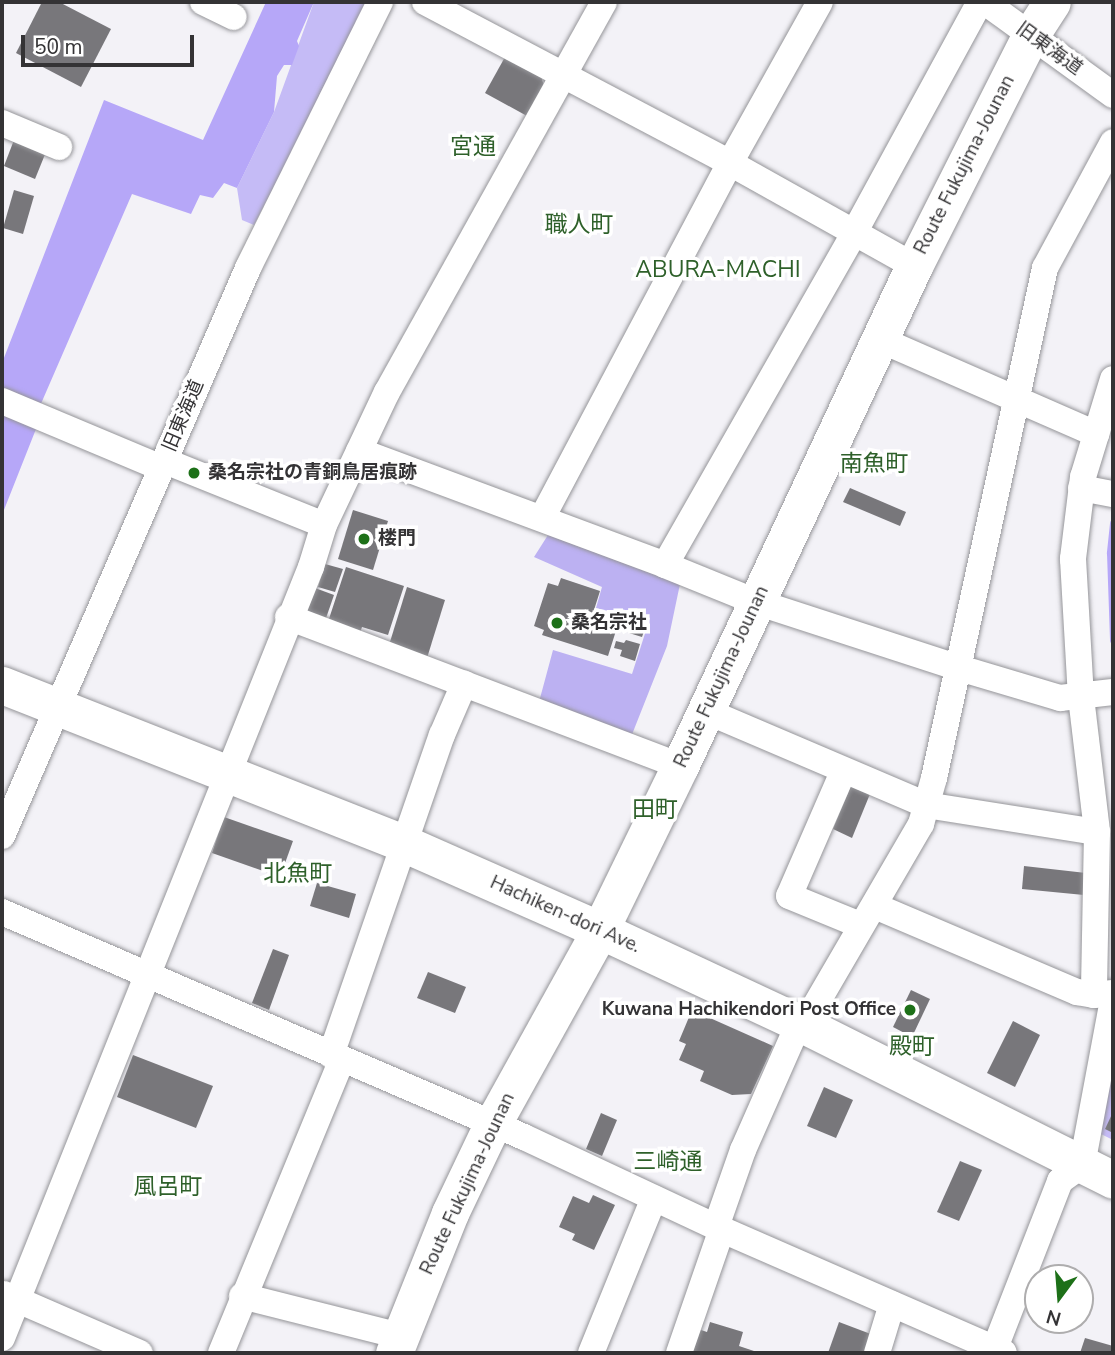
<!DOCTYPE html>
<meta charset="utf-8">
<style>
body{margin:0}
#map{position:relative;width:1115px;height:1355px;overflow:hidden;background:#f3f2f7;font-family:"Nunito Sans","Noto Sans JP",sans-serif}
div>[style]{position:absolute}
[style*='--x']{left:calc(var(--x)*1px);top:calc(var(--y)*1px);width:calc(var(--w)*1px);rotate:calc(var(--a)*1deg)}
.green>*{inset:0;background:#c5bbf6}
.forest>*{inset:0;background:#bcb1f2}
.water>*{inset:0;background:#b6a7f8}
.stream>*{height:7px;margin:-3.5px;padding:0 3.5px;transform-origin:3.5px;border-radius:3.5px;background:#b6a7f8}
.building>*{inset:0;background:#78777b}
.roads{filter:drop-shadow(0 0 2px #959599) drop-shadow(0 0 2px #959599)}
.street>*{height:26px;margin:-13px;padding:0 13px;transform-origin:13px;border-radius:13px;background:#fff}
.secondary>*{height:37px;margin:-18.5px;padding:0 18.5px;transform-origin:18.5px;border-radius:18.5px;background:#fff}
.dots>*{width:19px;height:19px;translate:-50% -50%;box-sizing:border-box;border:4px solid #fff;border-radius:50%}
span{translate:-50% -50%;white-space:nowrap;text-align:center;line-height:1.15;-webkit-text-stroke:7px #fff;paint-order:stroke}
.street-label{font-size:19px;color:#343335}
.poi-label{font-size:19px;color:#343335;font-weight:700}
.left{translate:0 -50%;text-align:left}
.right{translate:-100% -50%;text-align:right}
.quarter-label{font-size:23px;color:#2e602a}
.frame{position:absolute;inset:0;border:4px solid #343335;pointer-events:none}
.north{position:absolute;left:1024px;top:1264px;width:70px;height:70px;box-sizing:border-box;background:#fff;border:2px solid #aeadae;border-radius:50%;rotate:196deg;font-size:19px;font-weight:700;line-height:28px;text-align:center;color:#343335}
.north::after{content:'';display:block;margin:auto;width:24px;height:32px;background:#1d7018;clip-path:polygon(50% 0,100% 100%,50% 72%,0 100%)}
.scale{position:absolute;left:21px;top:35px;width:173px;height:32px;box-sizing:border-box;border:4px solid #343335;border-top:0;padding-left:9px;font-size:21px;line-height:24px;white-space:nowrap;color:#343335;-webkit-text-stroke:5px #fff;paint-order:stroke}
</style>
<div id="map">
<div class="green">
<i style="clip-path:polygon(314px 2px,369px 2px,254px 225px,242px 220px,237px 188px,274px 112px)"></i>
<i style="clip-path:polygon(1113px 1050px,1113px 1140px,1099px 1133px)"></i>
</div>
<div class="forest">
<i style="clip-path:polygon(548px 535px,680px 584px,667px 646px,631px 737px,539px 702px,553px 650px,632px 674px,650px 618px,622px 609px,620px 615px,596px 608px,602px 587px,534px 557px)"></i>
</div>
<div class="water">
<i style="clip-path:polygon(266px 2px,314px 2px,297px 41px,299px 46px,292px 65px,284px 65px,277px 76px,274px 112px,237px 188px,224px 183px,213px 198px,200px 195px,191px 214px,132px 194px,40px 406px,36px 429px,2px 515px,2px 363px,104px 100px,203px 140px)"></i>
</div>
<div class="stream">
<i style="--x:1113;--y:523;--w:30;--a:96"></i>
<i style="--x:1110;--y:553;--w:87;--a:88"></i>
</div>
<div class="building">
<i style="clip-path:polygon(42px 2px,59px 2px,111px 29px,81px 87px,16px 53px)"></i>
<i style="clip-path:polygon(505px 57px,541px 76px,544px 86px,527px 116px,485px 93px)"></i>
<i style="clip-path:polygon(14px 140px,46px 152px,35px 179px,4px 166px)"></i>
<i style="clip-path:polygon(14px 190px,34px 196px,23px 234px,3px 228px)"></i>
<i style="clip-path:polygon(850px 488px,906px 512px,900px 526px,843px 502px)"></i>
<i style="clip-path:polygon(353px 510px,388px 521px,373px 570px,338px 559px)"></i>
<i style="clip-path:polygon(325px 564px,343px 569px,335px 592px,318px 587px)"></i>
<i style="clip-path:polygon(346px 567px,404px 586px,388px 635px,362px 627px,358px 638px,326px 628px)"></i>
<i style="clip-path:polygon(561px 578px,600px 591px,594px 610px,620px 618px,608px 656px,542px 635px,544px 630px,534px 626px,548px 583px,558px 586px)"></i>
<i style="clip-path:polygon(407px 587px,445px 600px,427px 658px,389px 645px)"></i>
<i style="clip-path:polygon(315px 588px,334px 595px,325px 621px,306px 615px)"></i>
<i style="clip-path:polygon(635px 616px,648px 619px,642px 637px,629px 633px,631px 628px,622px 625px,624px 617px,634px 620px)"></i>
<i style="clip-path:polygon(626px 640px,640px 644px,635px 661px,620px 656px,622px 650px,614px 648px,616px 641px,624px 643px)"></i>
<i style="clip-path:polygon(851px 786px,870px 794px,852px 838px,833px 829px)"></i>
<i style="clip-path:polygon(224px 817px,293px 841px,280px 877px,212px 853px)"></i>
<i style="clip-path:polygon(1024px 866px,1086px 873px,1084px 895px,1022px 889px)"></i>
<i style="clip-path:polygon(317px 883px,356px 894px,349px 918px,310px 906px)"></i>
<i style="clip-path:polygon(273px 949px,289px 955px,269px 1010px,252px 1003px)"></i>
<i style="clip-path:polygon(428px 972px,466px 987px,455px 1013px,417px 998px)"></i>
<i style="clip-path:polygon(911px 990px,930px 999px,912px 1037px,893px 1027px)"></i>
<i style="clip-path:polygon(692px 1010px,773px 1046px,751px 1094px,732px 1095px,700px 1081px,704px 1071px,679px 1060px,686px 1044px,679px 1041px)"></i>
<i style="clip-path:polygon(1013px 1021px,1040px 1035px,1015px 1087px,987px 1073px)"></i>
<i style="clip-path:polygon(133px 1055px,213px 1086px,196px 1128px,117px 1097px)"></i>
<i style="clip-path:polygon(824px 1087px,853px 1100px,836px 1138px,807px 1126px)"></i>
<i style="clip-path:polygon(1113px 1112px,1113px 1133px,1105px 1129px)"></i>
<i style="clip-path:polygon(601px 1113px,617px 1120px,602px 1156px,586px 1149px)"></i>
<i style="clip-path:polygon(960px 1161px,982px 1170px,959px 1221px,937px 1212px)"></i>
<i style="clip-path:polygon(593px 1195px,615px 1205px,594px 1250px,572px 1240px,575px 1234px,559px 1227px,573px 1196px,589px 1203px)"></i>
<i style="clip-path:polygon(710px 1322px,743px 1332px,739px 1346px,760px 1353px,690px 1353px,698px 1329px,707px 1332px)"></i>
<i style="clip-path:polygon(839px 1322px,876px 1336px,870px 1353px,828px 1353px)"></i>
<i style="clip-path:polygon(1085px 1338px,1113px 1346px,1113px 1353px,1080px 1353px)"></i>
</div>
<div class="roads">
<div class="street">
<i style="--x:203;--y:2;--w:34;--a:26"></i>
<i style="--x:425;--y:2;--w:345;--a:27.8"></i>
<i style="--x:730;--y:163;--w:211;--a:29.2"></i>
<i style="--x:985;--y:2;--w:158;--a:36"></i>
<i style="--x:2;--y:123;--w:62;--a:22.8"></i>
<i style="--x:881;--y:340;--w:235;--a:23.6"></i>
<i style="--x:1113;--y:379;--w:102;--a:107"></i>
<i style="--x:1083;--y:477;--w:83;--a:97"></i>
<i style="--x:1073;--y:559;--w:138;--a:86.7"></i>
<i style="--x:1081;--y:697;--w:136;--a:83.2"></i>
<i style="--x:1097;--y:832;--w:163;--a:91.1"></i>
<i style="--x:1094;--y:995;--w:19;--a:-6"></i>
<i style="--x:2;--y:401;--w:173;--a:22.8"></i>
<i style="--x:359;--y:451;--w:327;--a:20.4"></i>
<i style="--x:665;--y:565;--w:98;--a:22.1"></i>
<i style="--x:756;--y:602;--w:210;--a:18"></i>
<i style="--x:956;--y:667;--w:109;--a:16.6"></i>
<i style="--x:1060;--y:698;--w:53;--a:-6.5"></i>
<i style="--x:165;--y:461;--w:171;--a:21.9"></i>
<i style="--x:1081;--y:488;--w:33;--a:11"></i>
<i style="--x:542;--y:518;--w:402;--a:-62.1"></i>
<i style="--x:730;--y:163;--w:184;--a:-60.8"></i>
<i style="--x:665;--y:565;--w:382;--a:-60.3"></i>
<i style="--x:854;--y:233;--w:263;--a:-61.4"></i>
<i style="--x:288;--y:617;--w:419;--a:20.8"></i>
<i style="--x:706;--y:711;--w:239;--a:23.1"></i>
<i style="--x:926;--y:805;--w:173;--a:9"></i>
<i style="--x:843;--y:772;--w:135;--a:113.5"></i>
<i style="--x:789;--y:896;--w:77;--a:22.2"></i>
<i style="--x:2;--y:836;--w:619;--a:-66.58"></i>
<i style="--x:248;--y:268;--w:297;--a:-63.6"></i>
<i style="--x:875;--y:906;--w:220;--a:23.1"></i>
<i style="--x:1077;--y:992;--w:17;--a:10"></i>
<i style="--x:2;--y:912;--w:568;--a:23.32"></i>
<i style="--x:524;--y:1137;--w:212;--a:25.1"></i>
<i style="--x:716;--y:1227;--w:314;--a:23.6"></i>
<i style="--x:804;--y:1025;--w:233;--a:-59.8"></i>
<i style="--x:921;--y:824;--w:48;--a:-74.2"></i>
<i style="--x:934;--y:778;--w:522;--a:-77.72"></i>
<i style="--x:1045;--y:268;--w:143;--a:-61.6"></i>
<i style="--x:331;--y:1055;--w:339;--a:-70.9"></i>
<i style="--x:442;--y:735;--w:56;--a:-66.7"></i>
<i style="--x:716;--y:1227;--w:82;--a:-70.7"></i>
<i style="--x:743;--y:1150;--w:139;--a:-66.2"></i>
<i style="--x:4;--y:1294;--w:148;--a:23.5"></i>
<i style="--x:242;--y:1296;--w:163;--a:14.2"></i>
<i style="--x:2;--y:1338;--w:831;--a:-68.16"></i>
<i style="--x:311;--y:567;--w:44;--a:-72.8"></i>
<i style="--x:324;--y:525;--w:147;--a:-64.7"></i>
<i style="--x:387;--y:392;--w:446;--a:-60.9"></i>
<i style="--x:221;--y:1353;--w:317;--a:-67.6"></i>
<i style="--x:591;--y:1353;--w:167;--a:-67.9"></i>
<i style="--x:679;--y:1353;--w:131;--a:-70.9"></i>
<i style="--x:877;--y:1353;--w:51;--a:-73"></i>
<i style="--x:993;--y:1353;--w:185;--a:-68.7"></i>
<i style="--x:1060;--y:1181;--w:27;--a:-36"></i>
<i style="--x:1082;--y:1165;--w:169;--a:-79.4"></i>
</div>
<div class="secondary">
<i style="--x:2;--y:685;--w:433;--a:21.5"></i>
<i style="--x:405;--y:844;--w:213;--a:23.8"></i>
<i style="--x:600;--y:930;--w:225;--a:25"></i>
<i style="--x:804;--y:1025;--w:346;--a:26.6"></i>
<i style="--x:394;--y:1353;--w:151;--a:-68.2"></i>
<i style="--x:450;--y:1213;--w:98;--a:-64.5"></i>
<i style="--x:492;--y:1125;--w:223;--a:-61"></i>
<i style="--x:600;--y:930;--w:182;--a:-64"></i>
<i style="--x:680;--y:766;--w:552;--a:-64.92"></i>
<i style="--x:914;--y:266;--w:258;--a:-63.2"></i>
<i style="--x:1030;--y:36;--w:40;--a:-57.1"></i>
</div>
</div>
<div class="dots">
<i style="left:194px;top:473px;background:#1d7018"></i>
<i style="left:364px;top:539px;background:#1d7018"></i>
<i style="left:557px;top:623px;background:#1d7018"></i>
<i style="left:910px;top:1010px;background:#1d7018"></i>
</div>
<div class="street-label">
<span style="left:1049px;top:49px;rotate:36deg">旧東海道</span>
<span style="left:965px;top:165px;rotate:-63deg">Route Fukujima-Jounan</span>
<span style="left:184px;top:416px;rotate:-67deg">旧東海道</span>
<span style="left:722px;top:677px;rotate:-65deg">Route Fukujima-Jounan</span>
<span style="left:565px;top:915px;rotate:24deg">Hachiken-dori Ave.</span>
<span style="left:468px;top:1184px;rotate:-65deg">Route Fukujima-Jounan</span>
</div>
<div class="poi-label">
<span class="left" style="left:208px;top:473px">桑名宗社の青銅鳥居痕跡</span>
<span class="left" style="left:378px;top:539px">楼門</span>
<span class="left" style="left:571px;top:623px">桑名宗社</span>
<span class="right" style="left:896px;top:1010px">Kuwana Hachikendori Post Office</span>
</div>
<div class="quarter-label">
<span style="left:473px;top:147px">宮通</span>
<span style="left:579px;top:225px">職人町</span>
<span style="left:718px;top:270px">ABURA-MACHI</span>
<span style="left:874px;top:464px">南魚町</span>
<span style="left:655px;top:810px">田町</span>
<span style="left:298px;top:874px">北魚町</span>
<span style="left:912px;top:1047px">殿町</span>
<span style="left:668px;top:1162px">三崎通</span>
<span style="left:168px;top:1187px">風呂町</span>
</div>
<div class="frame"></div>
<div class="north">N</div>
<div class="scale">50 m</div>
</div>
